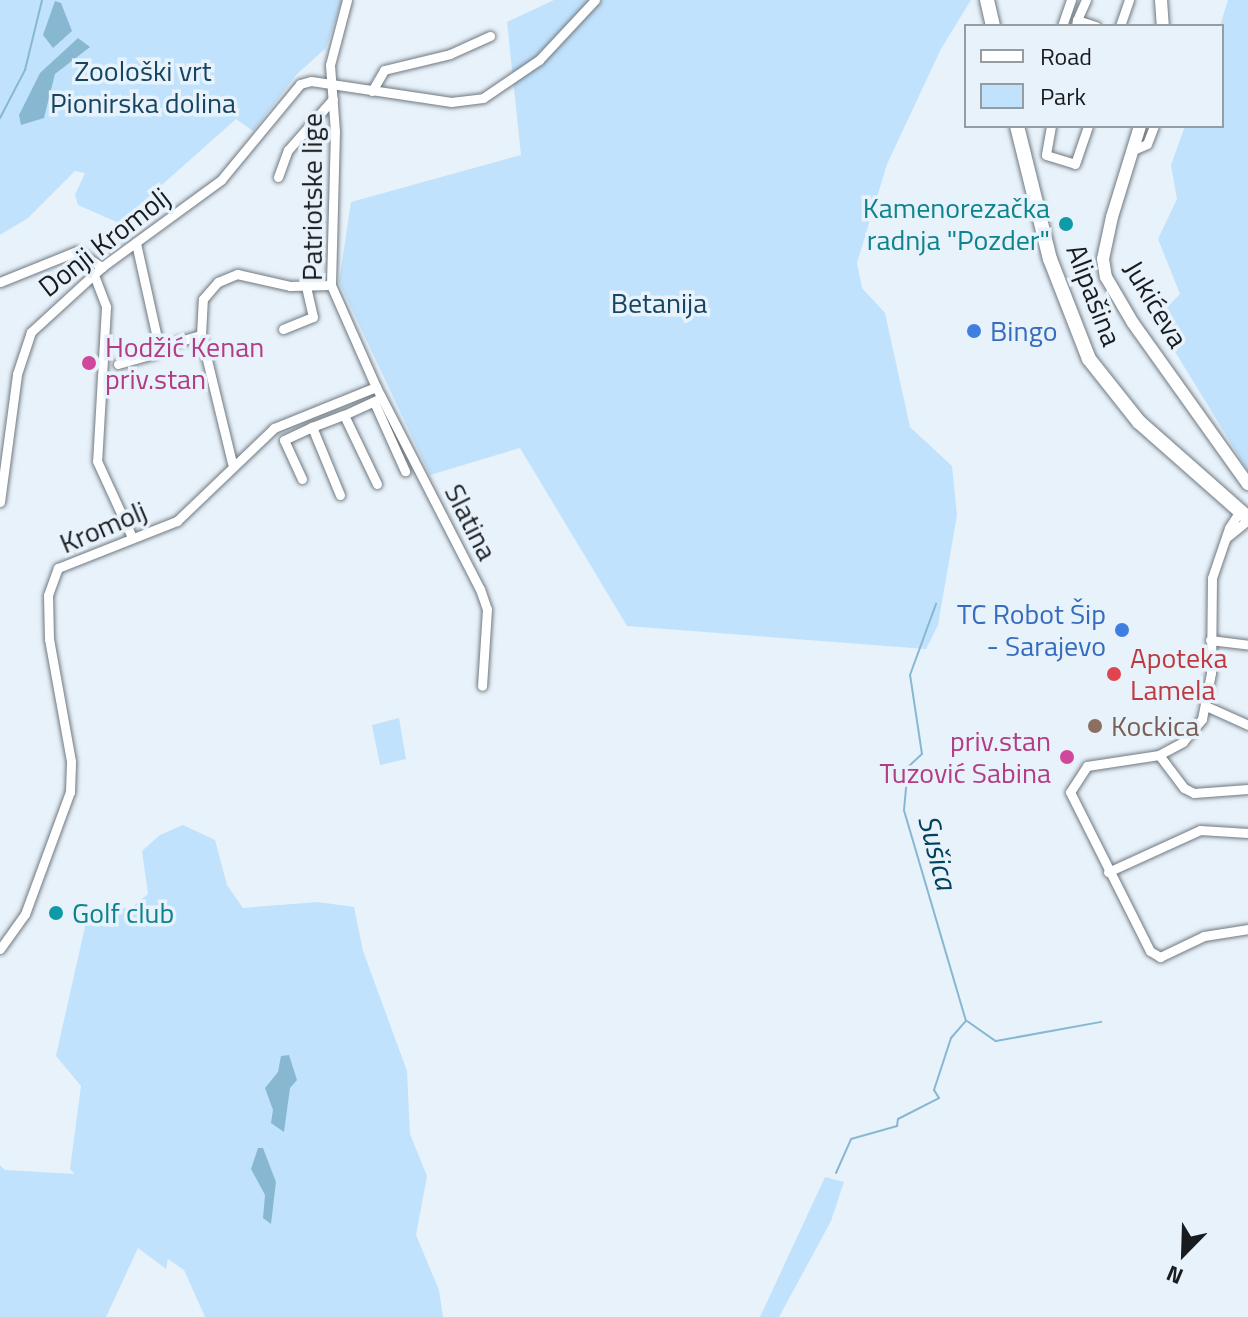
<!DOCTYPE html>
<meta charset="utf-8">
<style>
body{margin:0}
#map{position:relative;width:1248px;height:1317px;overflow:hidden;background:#e8f2fa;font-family:"Titillium Web",sans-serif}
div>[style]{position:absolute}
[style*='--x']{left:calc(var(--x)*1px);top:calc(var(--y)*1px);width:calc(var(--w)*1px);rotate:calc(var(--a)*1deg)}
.green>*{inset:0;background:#c1e2fc}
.water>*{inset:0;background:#88b7d2}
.stream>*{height:2px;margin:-1px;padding:0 1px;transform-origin:1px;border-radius:1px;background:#88b7d2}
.roads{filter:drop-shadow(0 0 2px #707980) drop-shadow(0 0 2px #707980)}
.street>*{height:9px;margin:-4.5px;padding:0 4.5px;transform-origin:4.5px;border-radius:4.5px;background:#fff}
.secondary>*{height:12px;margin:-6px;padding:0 6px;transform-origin:6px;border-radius:6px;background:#fff}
.primary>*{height:14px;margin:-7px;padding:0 7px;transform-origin:7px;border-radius:7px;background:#fff}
.dots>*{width:22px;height:22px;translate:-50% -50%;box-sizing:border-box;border:4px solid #e8f2fa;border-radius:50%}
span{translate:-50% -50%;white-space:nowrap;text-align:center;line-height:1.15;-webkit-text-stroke:7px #e8f2fa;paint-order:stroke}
.park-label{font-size:28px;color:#144565}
.street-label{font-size:28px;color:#191c1f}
.culture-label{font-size:28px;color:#0d838f}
.right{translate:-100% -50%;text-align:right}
.left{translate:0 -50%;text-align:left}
.shop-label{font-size:28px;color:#366cbe}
.hotel-label{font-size:28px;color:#b23c85}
.health-label{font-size:28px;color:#be3a42}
.education-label{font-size:28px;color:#785e54}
.water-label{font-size:30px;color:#01435e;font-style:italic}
.legend{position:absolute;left:964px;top:24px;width:260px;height:104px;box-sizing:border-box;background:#e8f2fa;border:2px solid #959ca2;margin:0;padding:10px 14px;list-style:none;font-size:24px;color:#191c1f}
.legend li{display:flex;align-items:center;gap:16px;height:40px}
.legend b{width:40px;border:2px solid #959ca2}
.north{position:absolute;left:1144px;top:1213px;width:80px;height:80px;-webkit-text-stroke:6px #e8f2fa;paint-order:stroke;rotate:203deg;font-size:22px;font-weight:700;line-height:32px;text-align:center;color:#191c1f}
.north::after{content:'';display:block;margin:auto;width:28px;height:36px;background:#191c1f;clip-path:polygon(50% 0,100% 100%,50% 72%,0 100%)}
</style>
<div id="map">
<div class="green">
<i style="clip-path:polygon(0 0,342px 0,326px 48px,297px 74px,253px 131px,236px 119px,119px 223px,78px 205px,75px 195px,85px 173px,75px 171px,28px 218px,0 235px)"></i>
<i style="clip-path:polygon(554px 0,971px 0,941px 49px,887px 164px,857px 263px,862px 288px,885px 313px,910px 427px,952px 466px,957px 515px,938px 625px,926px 649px,627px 626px,520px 448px,430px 475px,339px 282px,351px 202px,521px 155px,507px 22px)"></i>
<i style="clip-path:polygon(1228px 0,1248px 0,1248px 471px,1155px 319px,1180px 294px,1158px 239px,1177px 199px,1171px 165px,1185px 126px,1222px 126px,1220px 26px)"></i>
<i style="clip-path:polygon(399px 718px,406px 759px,380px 765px,372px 725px)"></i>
<i style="clip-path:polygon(183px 825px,215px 840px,227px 885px,243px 908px,318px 902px,354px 907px,363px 951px,407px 1071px,410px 1134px,427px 1176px,416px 1235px,439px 1290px,443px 1317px,205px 1317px,184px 1270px,168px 1259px,166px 1269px,138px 1248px,106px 1317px,0 1317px,0 1165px,5px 1170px,75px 1174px,70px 1169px,81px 1086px,56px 1056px,88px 913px,132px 907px,148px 894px,142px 851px,160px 835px)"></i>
<i style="clip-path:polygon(825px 1177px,844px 1182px,831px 1221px,779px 1317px,760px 1317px)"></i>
</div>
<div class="water">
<i style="clip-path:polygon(55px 1px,61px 3px,72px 31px,53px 48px,43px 35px)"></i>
<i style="clip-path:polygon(78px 38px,90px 47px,55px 74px,44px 118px,21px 125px,19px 115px,40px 73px)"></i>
<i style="clip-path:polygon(289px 1055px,297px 1080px,290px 1088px,284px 1132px,271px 1123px,273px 1110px,265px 1088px,278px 1072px,281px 1056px)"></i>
<i style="clip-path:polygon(258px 1148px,263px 1148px,276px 1182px,271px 1224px,263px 1218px,265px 1195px,251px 1169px)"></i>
</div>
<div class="stream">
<i style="--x:0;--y:118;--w:54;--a:-62.5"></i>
<i style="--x:25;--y:70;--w:72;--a:-76.3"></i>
<i style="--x:967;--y:1021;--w:35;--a:35"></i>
<i style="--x:996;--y:1041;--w:107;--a:-10.3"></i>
<i style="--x:836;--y:1173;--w:37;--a:-66"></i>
<i style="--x:851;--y:1139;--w:48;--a:-15.8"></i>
<i style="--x:897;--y:1126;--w:7;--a:-82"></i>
<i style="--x:898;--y:1119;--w:46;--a:-27.1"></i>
<i style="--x:939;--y:1098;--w:9;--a:-122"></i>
<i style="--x:934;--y:1090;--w:55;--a:-71.9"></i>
<i style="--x:951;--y:1038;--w:23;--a:-49"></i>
<i style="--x:966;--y:1021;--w:220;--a:-106.4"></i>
<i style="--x:904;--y:810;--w:43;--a:-84.7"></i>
<i style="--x:908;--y:767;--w:19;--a:-43"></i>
<i style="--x:922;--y:754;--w:80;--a:-98.6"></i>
<i style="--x:910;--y:675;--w:76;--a:-69.9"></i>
</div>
<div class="roads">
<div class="street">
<i style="--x:347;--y:0;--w:67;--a:104.7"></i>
<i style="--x:330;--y:65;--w:66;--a:85.7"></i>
<i style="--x:335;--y:131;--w:154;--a:91.5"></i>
<i style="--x:331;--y:285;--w:111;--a:66.2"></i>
<i style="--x:376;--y:387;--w:227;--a:62.8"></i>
<i style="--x:480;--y:589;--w:21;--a:71"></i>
<i style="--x:487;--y:609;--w:77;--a:93.7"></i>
<i style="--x:1077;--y:20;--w:22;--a:-66"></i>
<i style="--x:1062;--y:26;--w:28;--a:-71"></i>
<i style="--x:1076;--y:26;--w:6;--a:-81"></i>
<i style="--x:1077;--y:20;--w:20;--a:18"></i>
<i style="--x:1120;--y:26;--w:28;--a:-71"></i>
<i style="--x:372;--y:91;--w:24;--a:-60"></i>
<i style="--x:384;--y:70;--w:68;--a:-13.6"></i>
<i style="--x:450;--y:54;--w:44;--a:-24.2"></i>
<i style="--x:1051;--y:126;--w:29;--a:100"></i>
<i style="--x:1046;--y:155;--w:30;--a:17"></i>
<i style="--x:1075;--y:164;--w:40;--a:-71.1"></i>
<i style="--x:1133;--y:150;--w:15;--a:-23"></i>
<i style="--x:1147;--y:144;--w:19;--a:-69"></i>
<i style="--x:278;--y:177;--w:29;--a:-70"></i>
<i style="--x:288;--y:150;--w:68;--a:-48.6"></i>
<i style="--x:94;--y:275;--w:34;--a:69"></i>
<i style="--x:106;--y:307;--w:154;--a:93.3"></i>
<i style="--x:97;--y:461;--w:84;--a:65.3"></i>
<i style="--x:0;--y:282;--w:83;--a:-21.9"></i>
<i style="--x:77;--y:251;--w:30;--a:33"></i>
<i style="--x:283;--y:329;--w:32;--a:-22"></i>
<i style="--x:313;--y:317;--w:31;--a:-103"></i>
<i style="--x:159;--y:347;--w:44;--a:-15.9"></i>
<i style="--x:118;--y:364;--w:37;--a:-16"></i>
<i style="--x:154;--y:354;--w:9;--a:-54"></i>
<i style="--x:159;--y:347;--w:107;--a:-102.5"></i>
<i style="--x:374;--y:402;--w:76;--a:65.8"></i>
<i style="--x:232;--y:463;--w:132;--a:-103.6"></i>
<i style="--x:201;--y:335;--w:36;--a:-87"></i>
<i style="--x:203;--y:299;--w:23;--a:-49"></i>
<i style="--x:218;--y:282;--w:21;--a:-23"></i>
<i style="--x:237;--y:274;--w:54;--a:12.8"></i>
<i style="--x:290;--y:286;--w:41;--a:-1.4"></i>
<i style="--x:302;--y:479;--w:43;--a:-114.8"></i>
<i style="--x:284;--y:440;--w:31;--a:-25"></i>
<i style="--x:377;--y:484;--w:76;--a:-115.6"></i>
<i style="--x:344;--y:415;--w:41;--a:-24.7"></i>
<i style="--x:340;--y:495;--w:74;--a:-112.4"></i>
<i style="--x:312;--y:427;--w:34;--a:-21"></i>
<i style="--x:0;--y:502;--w:129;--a:-82.4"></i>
<i style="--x:17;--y:374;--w:44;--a:-71.6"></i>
<i style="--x:31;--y:332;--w:96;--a:-42.5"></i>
<i style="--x:102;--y:267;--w:147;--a:-36.2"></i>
<i style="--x:221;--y:180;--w:124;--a:-50.5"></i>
<i style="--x:300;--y:84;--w:11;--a:-15"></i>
<i style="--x:311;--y:81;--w:142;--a:8.5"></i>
<i style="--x:451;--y:102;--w:32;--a:-7"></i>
<i style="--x:483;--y:98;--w:68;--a:-34.2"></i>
<i style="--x:539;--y:60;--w:82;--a:-47"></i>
<i style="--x:1240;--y:511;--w:20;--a:123"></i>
<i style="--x:1229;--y:528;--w:53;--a:108.8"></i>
<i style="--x:1212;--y:578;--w:95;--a:90.6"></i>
<i style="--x:1211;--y:673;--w:47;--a:101.1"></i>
<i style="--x:1202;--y:719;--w:30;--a:130"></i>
<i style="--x:1183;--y:742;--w:27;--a:152"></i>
<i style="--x:1159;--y:755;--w:73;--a:171.3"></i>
<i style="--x:1087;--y:766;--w:31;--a:123"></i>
<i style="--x:1070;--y:792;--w:178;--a:63.3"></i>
<i style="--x:1150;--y:951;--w:12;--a:31"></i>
<i style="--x:1160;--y:957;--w:49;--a:-25.5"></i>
<i style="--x:1204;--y:936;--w:45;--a:-9"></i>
<i style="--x:1227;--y:537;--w:27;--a:-39"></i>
<i style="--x:1210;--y:640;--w:38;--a:7"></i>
<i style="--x:1206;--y:706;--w:46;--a:24.3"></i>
<i style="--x:1159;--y:755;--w:41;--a:52.9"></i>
<i style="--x:1184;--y:788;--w:11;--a:27"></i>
<i style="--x:1194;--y:793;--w:54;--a:-4.2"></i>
<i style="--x:1108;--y:872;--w:101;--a:-24.5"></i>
<i style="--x:1200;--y:830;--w:48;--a:3.6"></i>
<i style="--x:0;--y:949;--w:43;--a:-54.5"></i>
<i style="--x:25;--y:914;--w:130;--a:-69.8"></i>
<i style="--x:70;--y:792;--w:31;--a:-88"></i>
<i style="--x:71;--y:761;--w:124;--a:-100.2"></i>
<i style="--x:49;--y:639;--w:44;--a:-91.3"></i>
<i style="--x:48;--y:595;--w:29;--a:-70"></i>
<i style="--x:58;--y:568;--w:128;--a:-21.6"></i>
<i style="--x:177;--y:521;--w:134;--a:-43.8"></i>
<i style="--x:274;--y:428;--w:110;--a:-21.9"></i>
</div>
<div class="secondary">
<i style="--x:1161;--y:0;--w:26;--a:86"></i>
<i style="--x:1140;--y:126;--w:95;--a:107.1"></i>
<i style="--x:1112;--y:217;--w:43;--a:102.1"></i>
<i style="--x:1103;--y:259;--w:18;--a:81"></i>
<i style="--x:1106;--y:277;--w:53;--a:59.6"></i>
<i style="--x:1133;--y:323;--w:198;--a:54.5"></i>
</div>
<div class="primary">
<i style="--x:987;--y:0;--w:27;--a:77"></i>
<i style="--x:1017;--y:126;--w:137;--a:76.1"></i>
<i style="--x:1050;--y:259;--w:107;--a:68.7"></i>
<i style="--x:1089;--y:359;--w:80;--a:51.6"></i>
<i style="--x:1139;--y:422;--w:145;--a:41.4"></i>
</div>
</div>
<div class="dots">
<i style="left:1066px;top:224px;background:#0f9aa8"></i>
<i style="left:974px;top:331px;background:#3f7fe0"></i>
<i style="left:89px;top:363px;background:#d1479c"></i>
<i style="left:1122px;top:630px;background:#3f7fe0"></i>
<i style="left:1114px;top:674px;background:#e0444e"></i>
<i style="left:1095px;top:726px;background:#8d6e63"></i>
<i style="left:1067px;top:757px;background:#d1479c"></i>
<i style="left:56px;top:913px;background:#0f9aa8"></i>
</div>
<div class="park-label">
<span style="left:143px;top:87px">Zoološki vrt<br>Pionirska dolina</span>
<span style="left:659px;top:303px">Betanija</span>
</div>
<div class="street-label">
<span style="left:312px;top:197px;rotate:-90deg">Patriotske lige</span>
<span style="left:104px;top:242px;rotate:-38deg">Donji Kromolj</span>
<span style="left:1094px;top:295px;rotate:69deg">Alipašina</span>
<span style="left:1156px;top:304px;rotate:59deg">Jukićeva</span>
<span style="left:471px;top:522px;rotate:63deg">Slatina</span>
<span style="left:103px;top:527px;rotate:-23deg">Kromolj</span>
</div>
<div class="culture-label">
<span class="right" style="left:1050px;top:224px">Kamenorezačka<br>radnja "Pozder"</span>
<span class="left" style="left:72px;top:913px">Golf club</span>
</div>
<div class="shop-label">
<span class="left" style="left:990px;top:331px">Bingo</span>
<span class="right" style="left:1106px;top:630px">TC Robot Šip<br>- Sarajevo</span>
</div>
<div class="hotel-label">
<span class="left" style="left:105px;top:363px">Hodžić Kenan<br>priv.stan</span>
<span class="right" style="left:1051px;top:757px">priv.stan<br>Tuzović Sabina</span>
</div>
<div class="health-label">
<span class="left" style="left:1130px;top:674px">Apoteka<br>Lamela</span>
</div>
<div class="education-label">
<span class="left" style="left:1111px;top:726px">Kockica</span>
</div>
<div class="water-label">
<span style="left:938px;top:852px;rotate:75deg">Sušica</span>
</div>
<ul class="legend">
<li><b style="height:10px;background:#fff"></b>Road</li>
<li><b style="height:22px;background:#c1e2fc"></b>Park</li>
</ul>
<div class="north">N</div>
</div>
